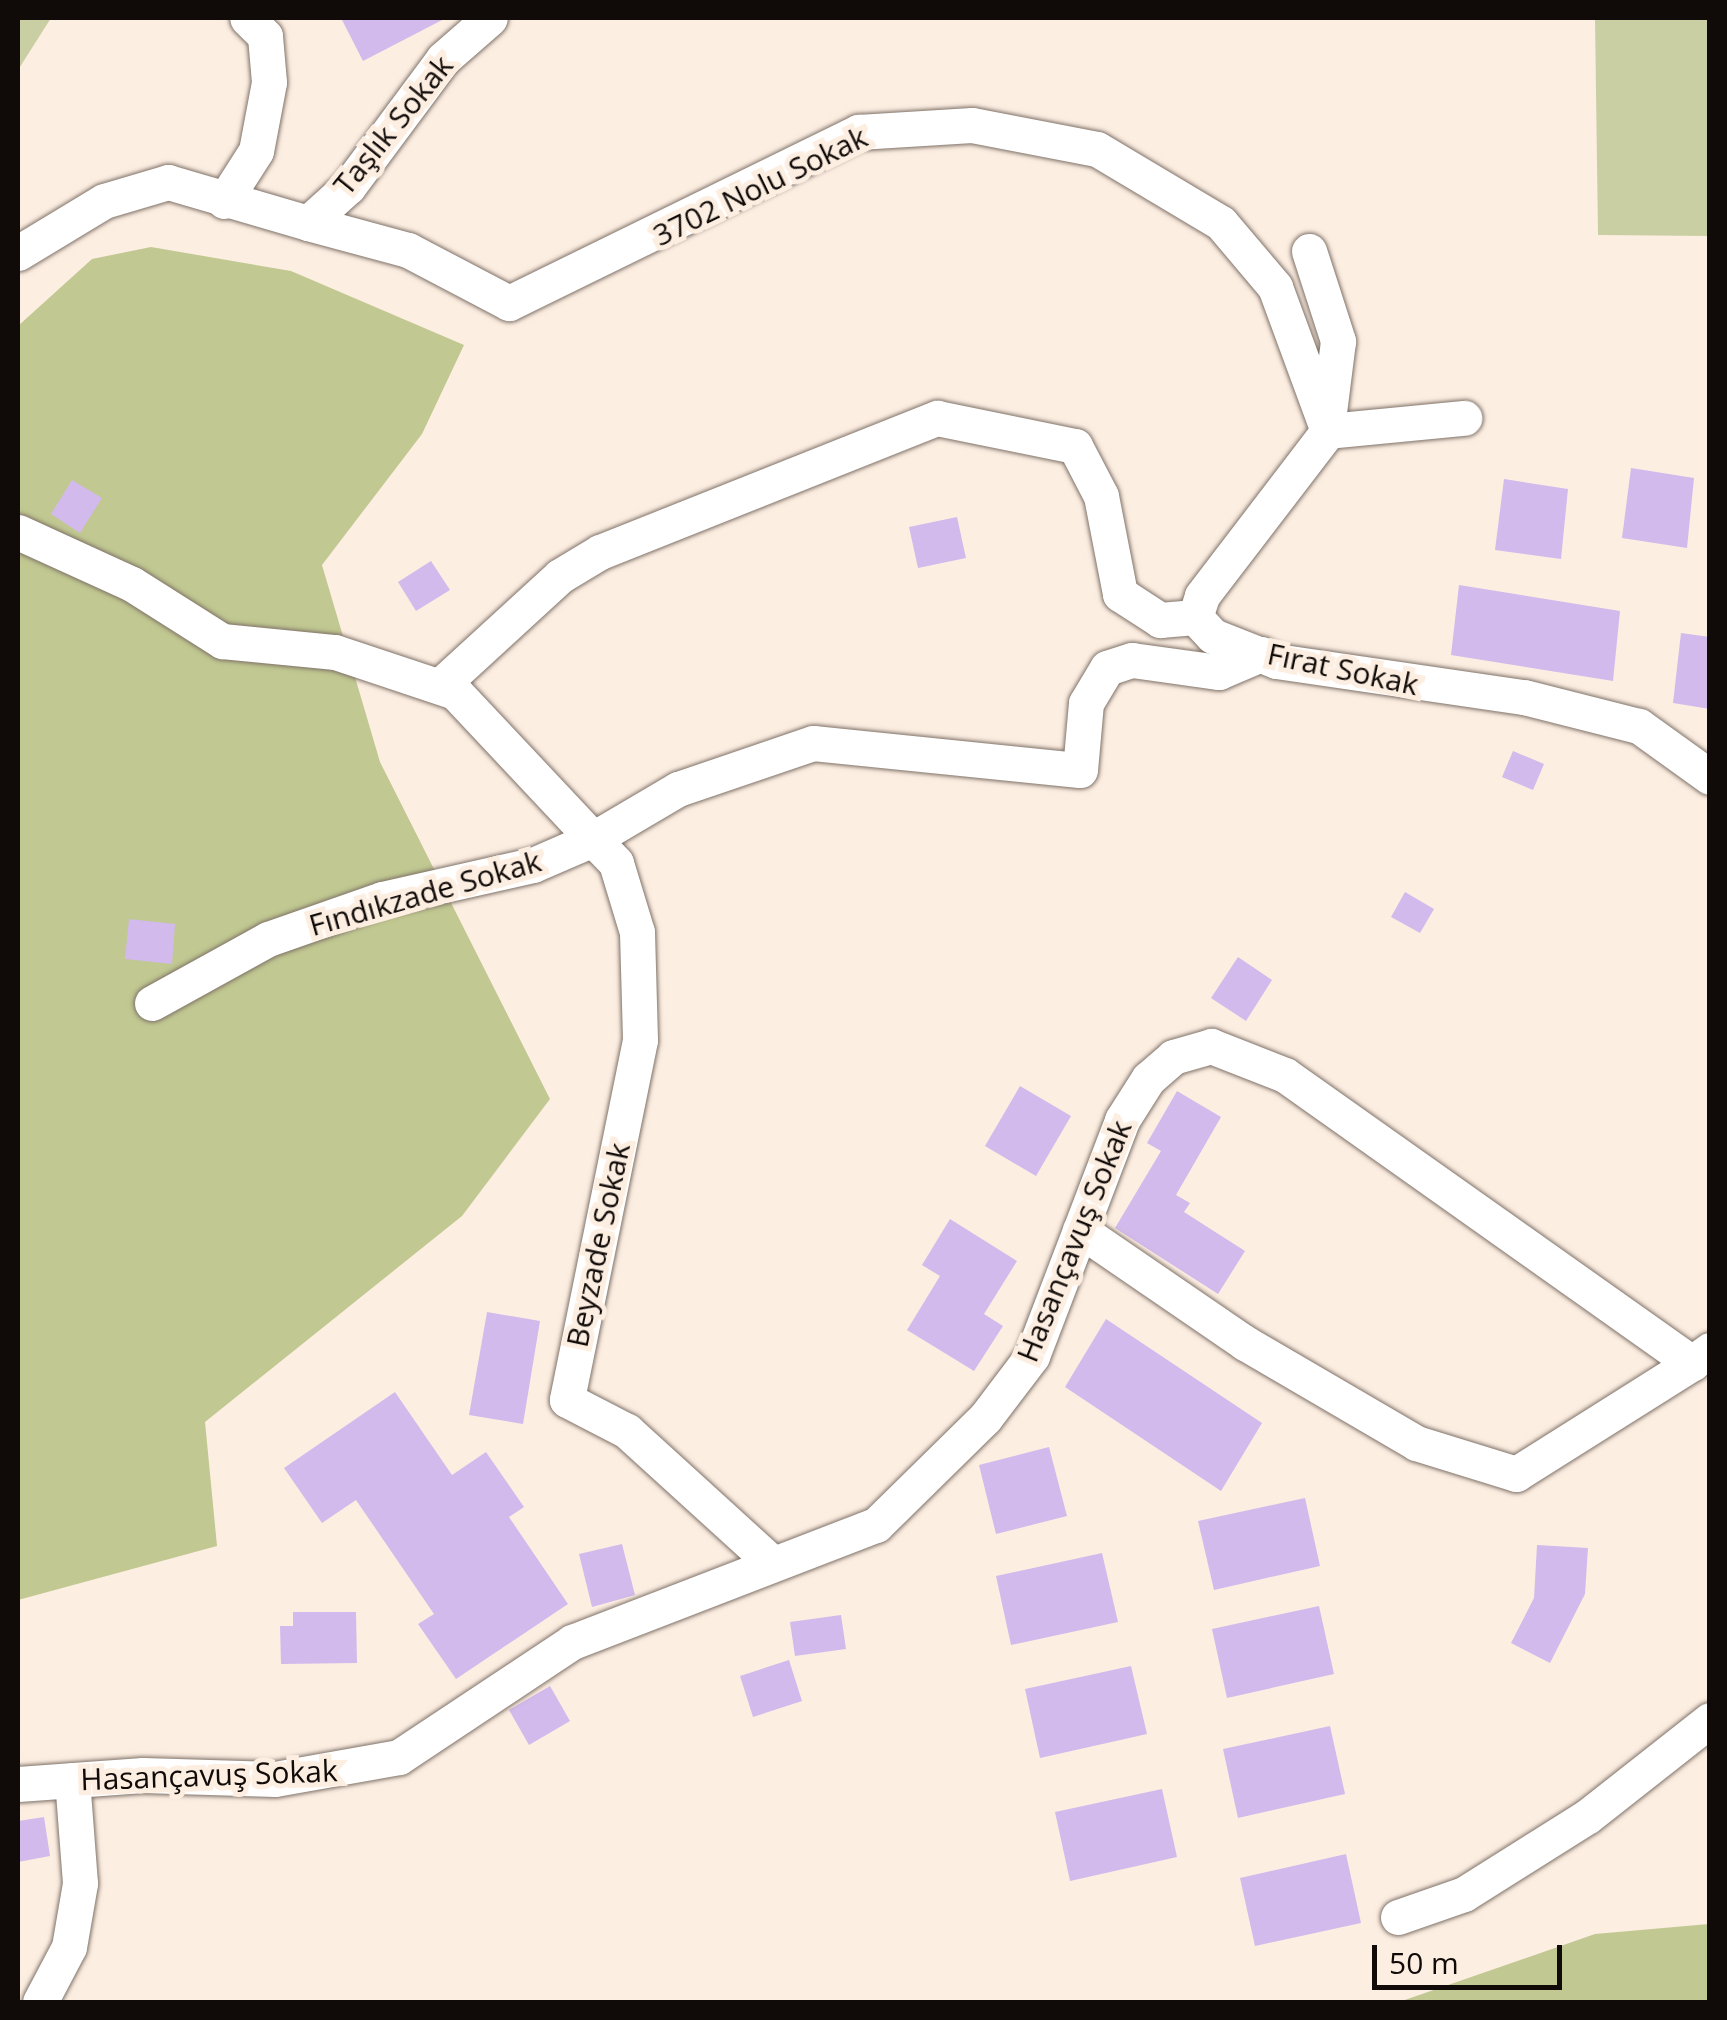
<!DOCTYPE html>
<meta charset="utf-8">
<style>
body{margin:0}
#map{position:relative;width:1727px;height:2020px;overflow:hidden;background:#fdeee2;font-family:"Open Sans",sans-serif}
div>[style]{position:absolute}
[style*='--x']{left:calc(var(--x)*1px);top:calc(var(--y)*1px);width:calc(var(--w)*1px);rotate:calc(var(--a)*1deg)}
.green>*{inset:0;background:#c9cfa3}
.forest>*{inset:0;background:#c1c891}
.building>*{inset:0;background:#d2baec}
.roads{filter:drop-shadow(0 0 2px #7f7268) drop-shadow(0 0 2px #7f7268)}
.minor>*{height:35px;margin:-17.5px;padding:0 17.5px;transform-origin:17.5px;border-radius:17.5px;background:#fff}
span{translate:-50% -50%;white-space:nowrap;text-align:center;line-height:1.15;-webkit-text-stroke:10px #fdeee2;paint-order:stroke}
.street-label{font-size:30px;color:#100b08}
.frame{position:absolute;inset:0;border:20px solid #100b08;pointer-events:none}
.scale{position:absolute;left:1372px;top:1945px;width:190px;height:45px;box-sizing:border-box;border:5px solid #100b08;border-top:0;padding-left:12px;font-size:30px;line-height:35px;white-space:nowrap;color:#100b08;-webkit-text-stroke:8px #fdeee2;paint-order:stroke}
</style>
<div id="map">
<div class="green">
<i style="clip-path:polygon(18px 18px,51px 18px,18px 70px)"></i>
<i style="clip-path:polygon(1595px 18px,1709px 18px,1709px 236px,1598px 235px)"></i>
</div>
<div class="forest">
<i style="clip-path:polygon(151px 247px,291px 271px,464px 345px,422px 434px,322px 565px,380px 762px,550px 1099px,462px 1216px,205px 1422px,217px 1546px,18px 1600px,18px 326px,92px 259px)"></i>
<i style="clip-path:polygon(1709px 1924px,1709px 2002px,1399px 2002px,1595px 1934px)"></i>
</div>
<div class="building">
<i style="clip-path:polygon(341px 18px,446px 18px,363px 61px)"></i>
<i style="clip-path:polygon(1631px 468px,1694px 478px,1687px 548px,1622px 538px)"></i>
<i style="clip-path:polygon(1504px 479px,1568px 489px,1561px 559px,1495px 550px)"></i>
<i style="clip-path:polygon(72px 480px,102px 498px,80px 533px,51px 514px)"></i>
<i style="clip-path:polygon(957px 517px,966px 558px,918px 568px,909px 527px)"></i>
<i style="clip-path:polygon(431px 561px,450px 590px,416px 611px,398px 582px)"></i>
<i style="clip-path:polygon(1459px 585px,1620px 611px,1613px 681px,1451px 655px)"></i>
<i style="clip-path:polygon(1681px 633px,1710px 637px,1710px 709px,1673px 703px)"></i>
<i style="clip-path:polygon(1513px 751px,1544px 764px,1533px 790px,1502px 777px)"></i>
<i style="clip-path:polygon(1405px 892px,1434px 909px,1420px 933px,1391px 917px)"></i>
<i style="clip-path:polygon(129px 919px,175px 924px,172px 964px,125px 959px)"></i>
<i style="clip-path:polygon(1238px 957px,1272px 980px,1246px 1021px,1211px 998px)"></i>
<i style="clip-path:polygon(1020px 1086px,1071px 1116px,1036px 1176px,985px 1146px)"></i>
<i style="clip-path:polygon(1177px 1091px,1221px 1117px,1176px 1195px,1190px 1203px,1184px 1212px,1245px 1251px,1218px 1294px,1115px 1228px,1161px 1151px,1147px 1143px)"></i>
<i style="clip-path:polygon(950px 1219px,1017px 1261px,984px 1314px,1003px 1326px,974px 1371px,907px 1330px,940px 1276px,922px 1265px)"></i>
<i style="clip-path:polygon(487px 1312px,540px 1321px,523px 1424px,469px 1415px)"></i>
<i style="clip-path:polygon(1106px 1319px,1262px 1423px,1221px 1491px,1065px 1387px)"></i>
<i style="clip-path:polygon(395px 1392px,452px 1475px,486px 1452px,524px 1507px,509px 1517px,568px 1604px,456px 1679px,418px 1624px,434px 1614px,356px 1500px,322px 1523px,284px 1468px)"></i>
<i style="clip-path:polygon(1049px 1447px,1067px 1516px,996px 1534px,979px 1465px)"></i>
<i style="clip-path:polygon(1305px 1498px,1320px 1566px,1214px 1590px,1198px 1521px)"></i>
<i style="clip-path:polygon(622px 1544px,635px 1595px,592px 1607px,579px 1554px)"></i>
<i style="clip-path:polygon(1537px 1545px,1588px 1548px,1585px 1594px,1550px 1663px,1511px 1643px,1534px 1598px)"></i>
<i style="clip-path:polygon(1102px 1553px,1118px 1622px,1011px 1645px,996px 1576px)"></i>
<i style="clip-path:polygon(1319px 1606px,1334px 1674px,1227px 1698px,1212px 1629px)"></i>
<i style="clip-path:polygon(293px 1612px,356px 1612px,357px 1663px,281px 1664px,280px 1626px,293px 1626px)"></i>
<i style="clip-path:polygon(841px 1615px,846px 1649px,795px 1656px,790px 1622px)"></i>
<i style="clip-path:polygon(789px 1660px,802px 1701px,753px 1717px,740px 1676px)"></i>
<i style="clip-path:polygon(1131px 1666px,1147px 1734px,1040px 1758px,1025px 1689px)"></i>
<i style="clip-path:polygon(550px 1686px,570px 1721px,529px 1745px,509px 1710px)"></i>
<i style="clip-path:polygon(1330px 1726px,1345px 1794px,1238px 1818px,1223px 1749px)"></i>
<i style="clip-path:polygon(1162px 1789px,1177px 1857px,1070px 1881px,1055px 1812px)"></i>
<i style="clip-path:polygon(44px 1817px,50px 1856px,18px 1862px,18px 1821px)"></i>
<i style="clip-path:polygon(1346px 1854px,1361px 1923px,1255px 1946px,1240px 1878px)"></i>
</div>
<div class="roads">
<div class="minor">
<i style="--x:224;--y:201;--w:59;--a:-57.4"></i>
<i style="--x:256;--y:151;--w:70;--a:-79.3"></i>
<i style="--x:269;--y:82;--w:46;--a:-95"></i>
<i style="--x:265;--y:36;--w:25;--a:-135"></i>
<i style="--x:308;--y:223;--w:104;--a:15.1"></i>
<i style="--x:408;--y:250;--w:114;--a:27.7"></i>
<i style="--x:509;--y:303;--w:389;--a:-26.1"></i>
<i style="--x:858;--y:132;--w:114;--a:-3.5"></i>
<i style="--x:972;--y:125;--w:127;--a:10.9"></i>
<i style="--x:1097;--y:149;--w:144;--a:30.8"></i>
<i style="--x:1221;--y:223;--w:84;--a:49.8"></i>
<i style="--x:1275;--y:287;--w:153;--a:69.8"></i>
<i style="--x:1309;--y:251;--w:95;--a:72.1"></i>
<i style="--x:1338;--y:341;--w:80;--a:97.2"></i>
<i style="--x:18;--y:253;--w:100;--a:-31.2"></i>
<i style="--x:104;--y:201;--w:67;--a:-16.5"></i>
<i style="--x:168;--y:182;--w:146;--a:16.3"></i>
<i style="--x:308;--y:223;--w:54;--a:-42"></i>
<i style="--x:348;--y:187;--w:159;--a:-53.4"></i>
<i style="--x:443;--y:59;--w:62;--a:-41.1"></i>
<i style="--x:1328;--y:431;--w:208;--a:127.4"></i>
<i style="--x:1202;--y:596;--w:22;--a:108"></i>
<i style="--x:1195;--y:617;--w:26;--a:47"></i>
<i style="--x:1213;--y:636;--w:68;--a:21.6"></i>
<i style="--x:1276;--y:661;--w:251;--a:8.3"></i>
<i style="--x:1524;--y:697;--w:119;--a:14.2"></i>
<i style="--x:1639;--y:726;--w:87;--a:35.7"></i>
<i style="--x:1328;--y:431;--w:137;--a:-5.5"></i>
<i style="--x:18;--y:532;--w:125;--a:24.5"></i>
<i style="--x:132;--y:584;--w:107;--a:32.3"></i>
<i style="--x:222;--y:641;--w:114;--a:5.6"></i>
<i style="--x:335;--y:652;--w:126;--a:18.4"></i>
<i style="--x:455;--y:692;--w:202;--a:46.8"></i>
<i style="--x:593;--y:839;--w:99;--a:-30.5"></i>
<i style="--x:678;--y:789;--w:143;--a:-18.8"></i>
<i style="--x:813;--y:743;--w:268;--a:5.8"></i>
<i style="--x:1080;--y:770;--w:67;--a:-84.9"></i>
<i style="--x:1086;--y:703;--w:41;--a:-59"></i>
<i style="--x:1107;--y:668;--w:26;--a:-18"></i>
<i style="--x:1132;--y:660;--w:88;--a:7.9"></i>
<i style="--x:1219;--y:672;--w:46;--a:-23.2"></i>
<i style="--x:440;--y:686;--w:163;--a:-42.5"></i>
<i style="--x:560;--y:576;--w:47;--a:-31"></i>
<i style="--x:600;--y:552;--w:363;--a:-21.7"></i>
<i style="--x:937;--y:418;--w:141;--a:11.5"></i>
<i style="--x:1075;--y:446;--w:56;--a:62.5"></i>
<i style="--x:1101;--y:496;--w:100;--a:79"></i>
<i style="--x:1120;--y:594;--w:48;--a:33"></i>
<i style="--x:1160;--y:620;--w:35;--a:-5"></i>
<i style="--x:152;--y:1003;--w:132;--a:-28.9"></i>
<i style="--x:268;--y:939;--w:121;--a:-19.3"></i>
<i style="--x:382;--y:899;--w:155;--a:-12.7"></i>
<i style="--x:533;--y:865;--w:65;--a:-23.4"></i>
<i style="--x:593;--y:839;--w:33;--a:46"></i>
<i style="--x:616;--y:863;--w:72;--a:73.1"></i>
<i style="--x:637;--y:932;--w:108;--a:88.4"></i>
<i style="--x:640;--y:1040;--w:367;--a:101.5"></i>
<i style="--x:567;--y:1400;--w:68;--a:27.3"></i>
<i style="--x:627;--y:1431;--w:197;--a:42.3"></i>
<i style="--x:1080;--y:1230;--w:200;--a:34.4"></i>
<i style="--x:1245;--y:1343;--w:198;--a:30.3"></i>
<i style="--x:1416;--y:1443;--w:105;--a:17.2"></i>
<i style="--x:1516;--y:1474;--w:208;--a:-32.2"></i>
<i style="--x:18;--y:1784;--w:125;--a:-4.1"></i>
<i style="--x:143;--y:1775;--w:132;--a:1.7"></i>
<i style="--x:275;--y:1779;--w:126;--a:-10.1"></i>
<i style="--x:399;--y:1757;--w:208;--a:-33.6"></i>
<i style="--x:572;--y:1642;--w:326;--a:-21.1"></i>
<i style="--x:876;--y:1525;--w:153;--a:-44.5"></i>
<i style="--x:985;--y:1418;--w:78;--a:-52.8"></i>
<i style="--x:1032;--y:1356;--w:253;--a:-69.1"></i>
<i style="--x:1122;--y:1120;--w:49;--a:-57.6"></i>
<i style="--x:1148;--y:1079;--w:33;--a:-41"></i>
<i style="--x:1173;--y:1057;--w:40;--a:-16"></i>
<i style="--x:1211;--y:1046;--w:79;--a:21.4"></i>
<i style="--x:1285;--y:1075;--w:499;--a:35.3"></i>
<i style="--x:1692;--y:1363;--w:22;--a:-36"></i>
<i style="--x:1398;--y:1917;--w:70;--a:-19.2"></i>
<i style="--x:1464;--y:1894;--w:146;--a:-32.2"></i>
<i style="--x:1588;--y:1816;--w:155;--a:-38.2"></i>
<i style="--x:40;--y:2002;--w:62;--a:-62.2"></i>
<i style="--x:69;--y:1947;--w:65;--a:-80.2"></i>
<i style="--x:80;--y:1883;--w:103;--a:-94.4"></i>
</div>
</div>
<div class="street-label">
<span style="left:393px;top:125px;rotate:-51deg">Taşlık Sokak</span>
<span style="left:760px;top:186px;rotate:-26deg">3702 Nolu Sokak</span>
<span style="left:1343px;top:669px;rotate:12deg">Fırat Sokak</span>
<span style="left:425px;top:893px;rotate:-16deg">Fındıkzade Sokak</span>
<span style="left:1074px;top:1241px;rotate:-68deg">Hasançavuş Sokak</span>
<span style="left:598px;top:1245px;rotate:-78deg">Beyzade Sokak</span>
<span style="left:209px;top:1775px;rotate:-2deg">Hasançavuş Sokak</span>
</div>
<div class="frame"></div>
<div class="scale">50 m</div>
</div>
